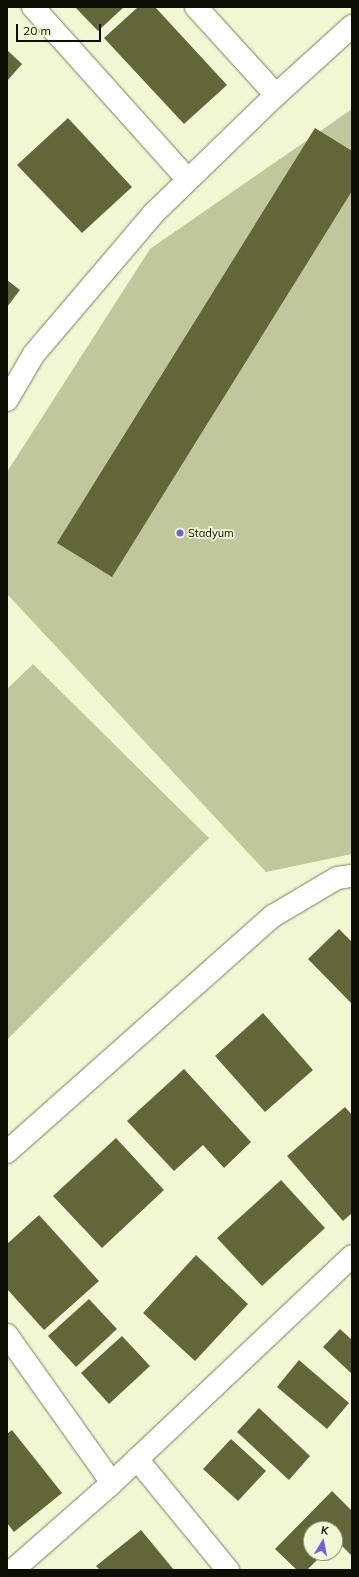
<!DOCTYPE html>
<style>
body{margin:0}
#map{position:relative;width:359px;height:1577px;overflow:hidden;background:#f2f7d3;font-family:Mulish,sans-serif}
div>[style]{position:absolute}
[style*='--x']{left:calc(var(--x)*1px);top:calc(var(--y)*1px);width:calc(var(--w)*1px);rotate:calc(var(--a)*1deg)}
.green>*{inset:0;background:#c1c79d}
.building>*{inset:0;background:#616739}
.roads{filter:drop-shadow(0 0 1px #767b5a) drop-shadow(0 0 1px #767b5a)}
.street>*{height:22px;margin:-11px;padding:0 11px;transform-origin:11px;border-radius:11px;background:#fff}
.dots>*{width:11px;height:11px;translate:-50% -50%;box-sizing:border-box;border:2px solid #f2f7d3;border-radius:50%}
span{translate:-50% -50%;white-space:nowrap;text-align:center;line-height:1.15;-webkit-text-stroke:3.5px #f2f7d3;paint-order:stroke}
.poi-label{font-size:11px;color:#0c0d03}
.left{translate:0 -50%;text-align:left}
.frame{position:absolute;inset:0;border:8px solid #0c0d03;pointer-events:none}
.north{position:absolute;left:303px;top:1521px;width:40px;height:40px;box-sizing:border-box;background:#f2f7d3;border:1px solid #969980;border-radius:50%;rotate:10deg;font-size:11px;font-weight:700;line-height:16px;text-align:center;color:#0c0d03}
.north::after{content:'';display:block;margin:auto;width:14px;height:18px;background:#6764dd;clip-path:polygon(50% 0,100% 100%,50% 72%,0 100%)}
.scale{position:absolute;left:16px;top:24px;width:85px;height:18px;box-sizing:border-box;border:2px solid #0c0d03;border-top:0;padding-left:5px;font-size:12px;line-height:14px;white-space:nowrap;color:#0c0d03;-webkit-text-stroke:3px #f2f7d3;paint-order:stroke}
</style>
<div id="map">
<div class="green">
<i style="clip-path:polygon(352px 109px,352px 854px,266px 872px,7px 594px,7px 472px,150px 249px)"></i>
<i style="clip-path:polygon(33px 664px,209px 838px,7px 1040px,7px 689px)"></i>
</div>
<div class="building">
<i style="clip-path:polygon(75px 7px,124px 7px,98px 31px)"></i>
<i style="clip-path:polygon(138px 7px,155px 7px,227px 85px,184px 124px,104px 38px)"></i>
<i style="clip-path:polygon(7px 50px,22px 64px,7px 81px)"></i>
<i style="clip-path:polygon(68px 118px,132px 187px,82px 233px,17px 165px)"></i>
<i style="clip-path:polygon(315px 128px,352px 151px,352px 191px,112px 577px,57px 543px)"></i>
<i style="clip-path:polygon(7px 280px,20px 290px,7px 307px)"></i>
<i style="clip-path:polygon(339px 929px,352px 942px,352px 1004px,308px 959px)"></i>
<i style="clip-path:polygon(263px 1013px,313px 1070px,265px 1112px,215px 1056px)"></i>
<i style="clip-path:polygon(184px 1069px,251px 1142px,224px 1168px,203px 1145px,174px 1171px,127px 1121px)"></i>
<i style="clip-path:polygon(345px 1107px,352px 1115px,352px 1213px,343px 1221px,287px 1156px)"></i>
<i style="clip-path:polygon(116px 1138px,164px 1190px,102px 1248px,53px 1196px)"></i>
<i style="clip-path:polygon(281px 1180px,325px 1228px,262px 1286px,217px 1238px)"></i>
<i style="clip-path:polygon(39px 1215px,99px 1281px,44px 1330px,7px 1289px,7px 1244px)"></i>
<i style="clip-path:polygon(196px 1255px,248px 1304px,195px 1361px,143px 1313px)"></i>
<i style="clip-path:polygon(89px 1299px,117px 1329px,76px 1367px,48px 1336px)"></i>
<i style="clip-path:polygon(340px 1329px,352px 1340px,352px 1374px,323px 1347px)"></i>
<i style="clip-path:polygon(122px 1336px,150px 1366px,109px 1404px,81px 1373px)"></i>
<i style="clip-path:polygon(299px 1360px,349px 1403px,327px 1429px,277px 1387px)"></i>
<i style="clip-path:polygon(259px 1408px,310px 1456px,289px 1480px,237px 1432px)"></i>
<i style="clip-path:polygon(12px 1430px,62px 1493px,14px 1532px,7px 1523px,7px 1434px)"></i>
<i style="clip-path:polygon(231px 1439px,266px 1471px,238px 1501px,203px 1469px)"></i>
<i style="clip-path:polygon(332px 1491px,352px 1511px,352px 1556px,336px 1540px,335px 1542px,335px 1529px,311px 1529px,311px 1553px,324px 1553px,307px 1570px,297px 1570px,275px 1549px)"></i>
<i style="clip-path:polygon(141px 1530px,174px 1570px,100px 1570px,96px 1566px)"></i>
</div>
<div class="roads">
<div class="street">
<i style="--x:33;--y:7;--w:232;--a:48.1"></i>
<i style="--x:196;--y:7;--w:119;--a:47.7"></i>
<i style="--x:7;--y:400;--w:53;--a:-59.6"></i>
<i style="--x:34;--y:354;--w:184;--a:-49.6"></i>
<i style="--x:153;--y:214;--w:171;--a:-44.1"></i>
<i style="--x:276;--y:95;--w:103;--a:-42.2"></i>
<i style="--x:7;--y:1152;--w:356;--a:-41.6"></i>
<i style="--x:273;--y:916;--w:74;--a:-30.7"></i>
<i style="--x:337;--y:878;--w:15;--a:-8"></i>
<i style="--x:7;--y:1335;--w:181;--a:54.6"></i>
<i style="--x:137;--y:1459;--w:144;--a:50.7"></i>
<i style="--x:13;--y:1570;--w:132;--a:-41.3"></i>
<i style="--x:112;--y:1483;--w:330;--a:-43.4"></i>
</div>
</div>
<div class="dots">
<i style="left:180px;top:533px;background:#6764dd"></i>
</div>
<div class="poi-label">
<span class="left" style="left:188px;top:533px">Stadyum</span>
</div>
<div class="frame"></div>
<div class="north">K</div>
<div class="scale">20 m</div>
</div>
